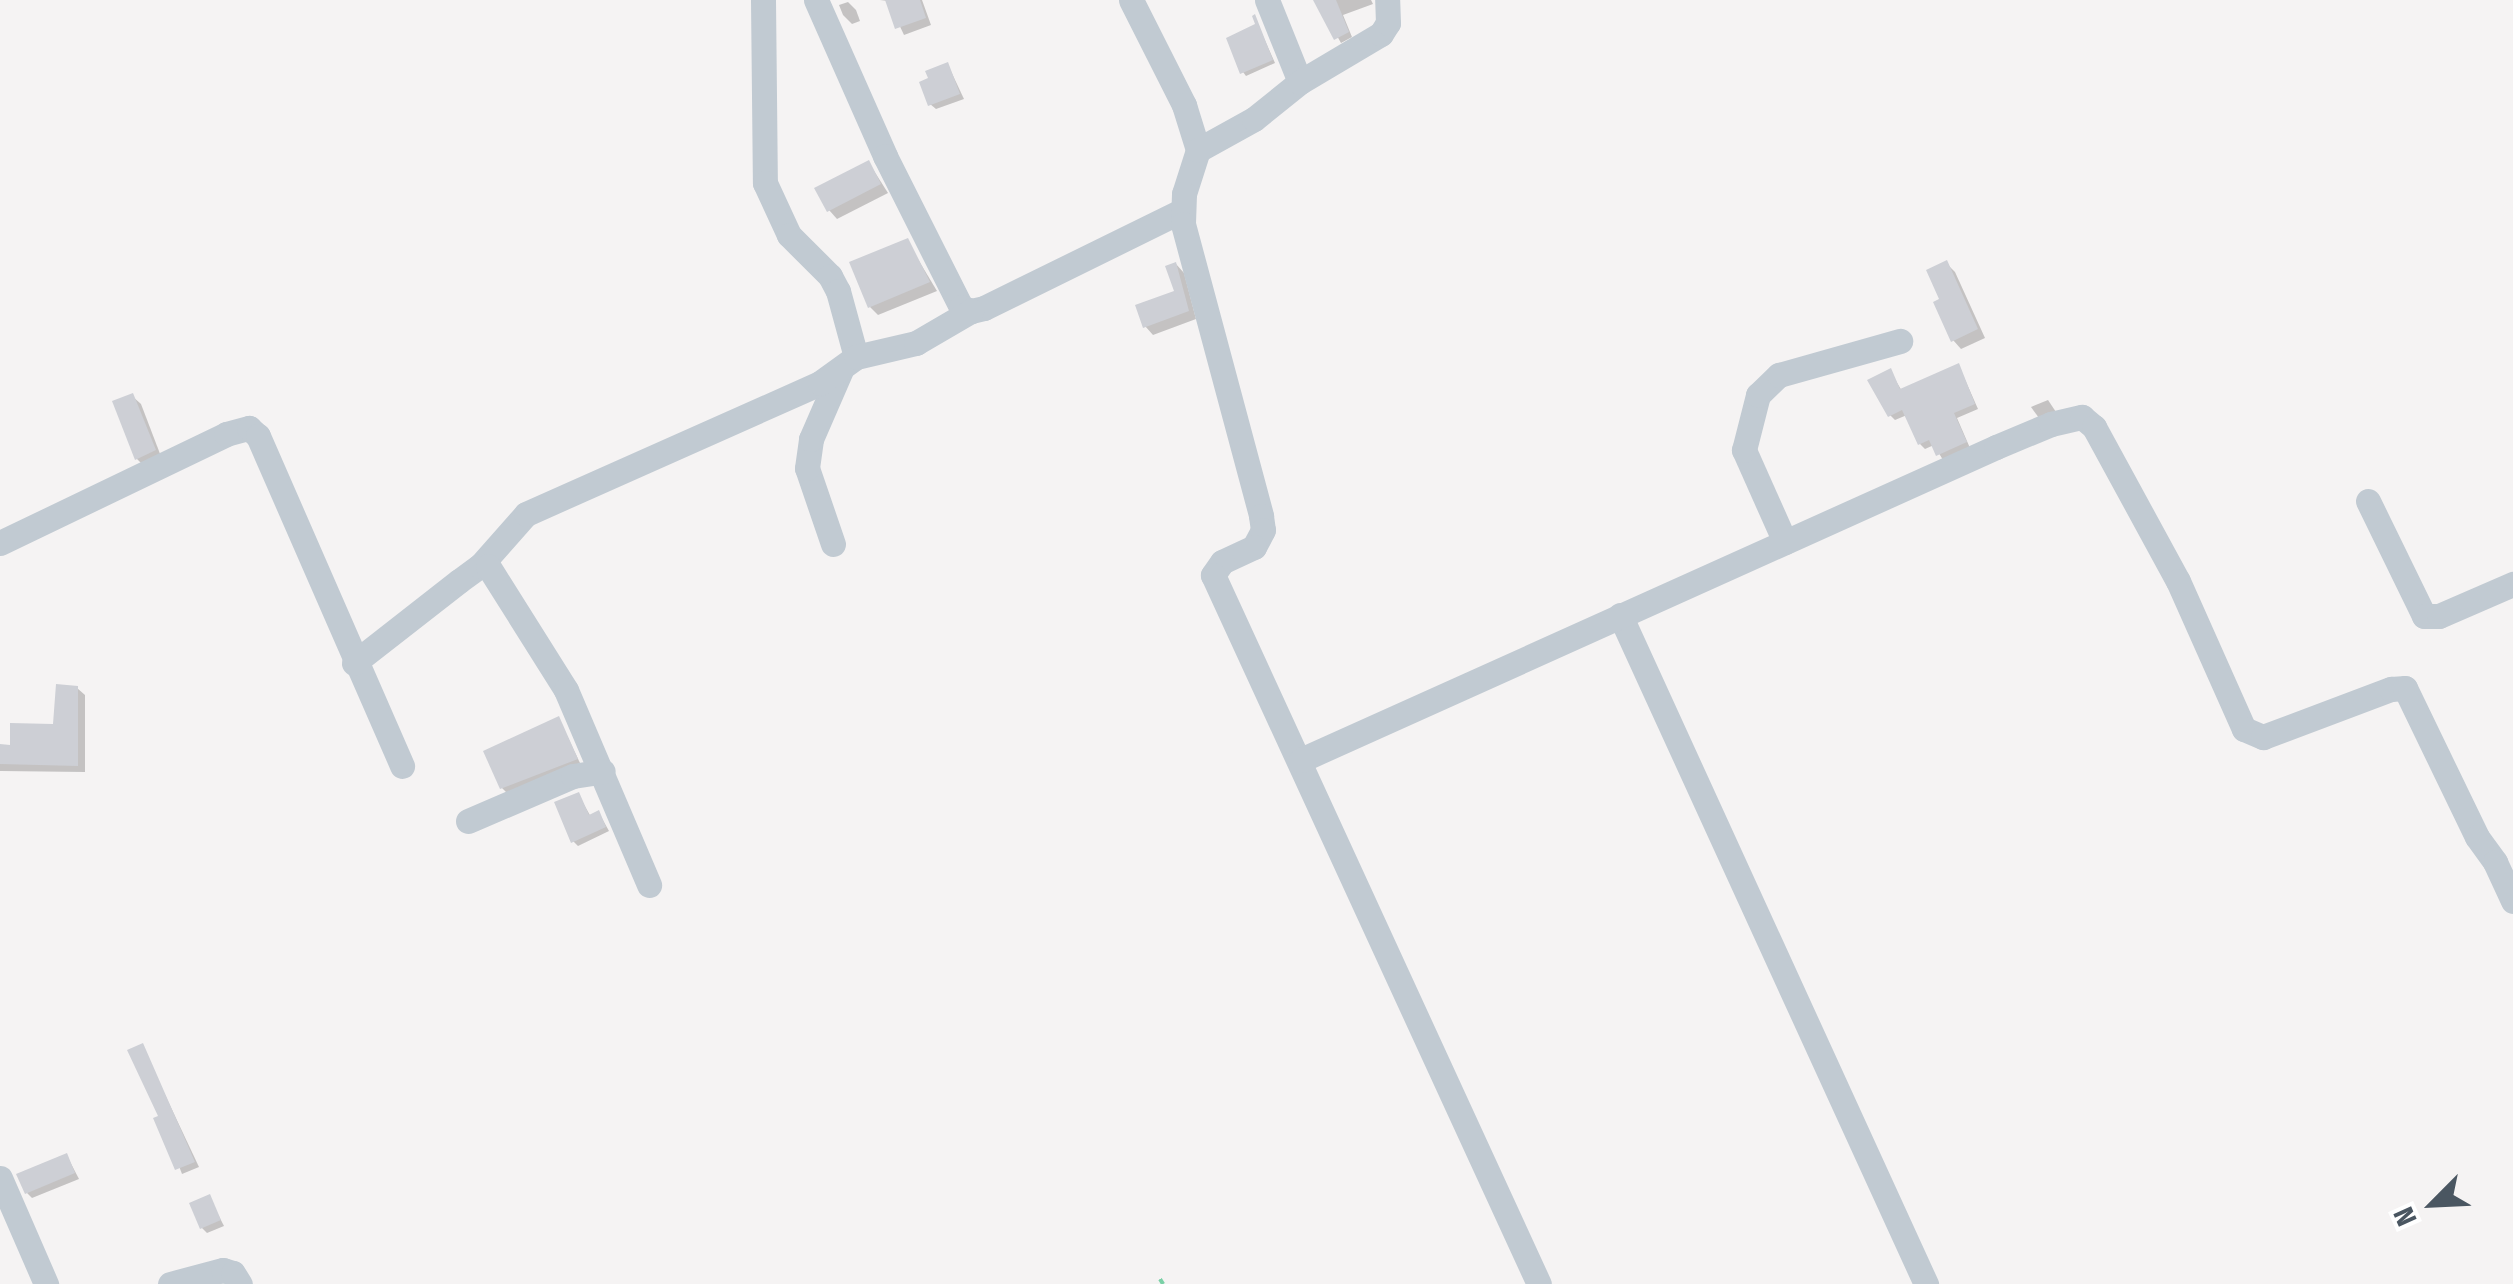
<!DOCTYPE html>
<style>
body{margin:0}
#map{position:relative;width:2513px;height:1284px;overflow:hidden;background:#f5f3f3;font-family:"Fira Sans Condensed",sans-serif}
div>[style]{position:absolute}
[style*='--x']{left:calc(var(--x)*1px);top:calc(var(--y)*1px);width:calc(var(--w)*1px);rotate:calc(var(--a)*1deg)}
.shadow>*{inset:0;background:#0003}
.building>*{inset:0;background:#cdcfd5}
.path>*{height:4px;margin-top:-2px;transform-origin:0;background:repeating-linear-gradient(90deg,#7ad0a6 0 8px,transparent 0 13px)}
.minor>*{height:25px;margin:-12.5px;padding:0 12.5px;transform-origin:12.5px;border-radius:12.5px;background:#c1cad2}
span{translate:-50% -50%;white-space:nowrap;text-align:center;line-height:1.15;-webkit-text-stroke:10px #fff;paint-order:stroke}
.north{position:absolute;left:2383px;top:1154px;width:100px;height:100px;-webkit-text-stroke:8px #fff;paint-order:stroke;rotate:246deg;font-size:28px;font-weight:700;line-height:40px;text-align:center;color:#4a5661}
.north::after{content:'';display:block;margin:auto;width:35px;height:45px;background:#4a5661;clip-path:polygon(50% 0,100% 100%,50% 72%,0 100%)}
</style>
<div id="map">
<div class="shadow">
<i style="clip-path:polygon(880px 0,922px 0,931px 25px,904px 35px,888px 1px)"></i>
<i style="clip-path:polygon(1317px 0,1371px 0,1373px 4px,1343px 15px,1352px 37px,1341px 43px)"></i>
<i style="clip-path:polygon(848px 2px,856px 10px,860px 21px,852px 24px,843px 15px,839px 5px)"></i>
<i style="clip-path:polygon(1255px 18px,1275px 63px,1246px 76px,1243px 72px,1259px 26px)"></i>
<i style="clip-path:polygon(948px 65px,964px 99px,936px 109px,930px 104px)"></i>
<i style="clip-path:polygon(869px 163px,888px 193px,837px 219px,829px 210px)"></i>
<i style="clip-path:polygon(907px 241px,937px 291px,878px 315px,870px 307px)"></i>
<i style="clip-path:polygon(1946px 263px,1955px 272px,1985px 338px,1961px 349px,1953px 340px,1942px 300px)"></i>
<i style="clip-path:polygon(1176px 264px,1184px 273px,1196px 319px,1153px 335px,1145px 326px,1177px 293px)"></i>
<i style="clip-path:polygon(1959px 366px,1978px 409px,1957px 418px,1970px 448px,1943px 460px,1934px 445px,1925px 449px,1920px 444px,1907px 415px,1895px 420px,1890px 415px,1890px 371px,1902px 391px)"></i>
<i style="clip-path:polygon(132px 396px,141px 404px,162px 459px,145px 467px,137px 459px)"></i>
<i style="clip-path:polygon(2048px 400px,2056px 412px,2039px 418px,2031px 407px)"></i>
<i style="clip-path:polygon(77px 688px,85px 695px,85px 772px,0 771px,0 747px,12px 747px,56px 727px)"></i>
<i style="clip-path:polygon(559px 719px,580px 763px,507px 793px,502px 788px)"></i>
<i style="clip-path:polygon(578px 794px,591px 817px,599px 813px,609px 831px,578px 846px,573px 841px)"></i>
<i style="clip-path:polygon(142px 1046px,199px 1167px,182px 1174px,161px 1118px)"></i>
<i style="clip-path:polygon(67px 1156px,79px 1179px,32px 1198px,27px 1193px)"></i>
<i style="clip-path:polygon(209px 1197px,224px 1226px,207px 1233px,202px 1228px)"></i>
</div>
<div class="building">
<i style="clip-path:polygon(885px 0,920px 0,926px 18px,895px 29px)"></i>
<i style="clip-path:polygon(1313px 0,1336px 0,1349px 32px,1334px 40px)"></i>
<i style="clip-path:polygon(1255px 14px,1273px 60px,1240px 74px,1226px 38px,1255px 24px,1252px 16px)"></i>
<i style="clip-path:polygon(948px 62px,960px 94px,928px 106px,919px 82px,928px 78px,925px 71px)"></i>
<i style="clip-path:polygon(869px 160px,881px 184px,827px 212px,814px 188px)"></i>
<i style="clip-path:polygon(908px 238px,930px 282px,868px 308px,849px 262px)"></i>
<i style="clip-path:polygon(1947px 260px,1978px 329px,1951px 342px,1933px 302px,1939px 299px,1926px 270px)"></i>
<i style="clip-path:polygon(1176px 262px,1189px 311px,1143px 328px,1135px 305px,1174px 291px,1165px 266px)"></i>
<i style="clip-path:polygon(1959px 363px,1975px 404px,1954px 413px,1967px 442px,1936px 456px,1929px 440px,1918px 445px,1902px 410px,1888px 417px,1867px 380px,1891px 368px,1900px 389px)"></i>
<i style="clip-path:polygon(133px 393px,156px 450px,135px 460px,112px 401px)"></i>
<i style="clip-path:polygon(56px 684px,78px 686px,78px 766px,0 764px,0 744px,10px 745px,10px 723px,53px 724px)"></i>
<i style="clip-path:polygon(559px 716px,578px 759px,500px 789px,483px 751px)"></i>
<i style="clip-path:polygon(579px 792px,589px 815px,599px 810px,606px 827px,571px 843px,554px 802px)"></i>
<i style="clip-path:polygon(143px 1043px,195px 1162px,175px 1170px,153px 1118px,158px 1116px,127px 1050px)"></i>
<i style="clip-path:polygon(67px 1153px,75px 1173px,25px 1194px,16px 1174px)"></i>
<i style="clip-path:polygon(210px 1194px,221px 1220px,200px 1229px,189px 1203px)"></i>
</div>
<div class="path">
<i style="--x:1160;--y:1279;--w:6;--a:59"></i>
</div>
<div class="minor">
<i style="--x:763;--y:0;--w:183;--a:89.4"></i>
<i style="--x:765;--y:183;--w:57;--a:65.2"></i>
<i style="--x:789;--y:235;--w:58;--a:45"></i>
<i style="--x:830;--y:276;--w:17;--a:62"></i>
<i style="--x:838;--y:291;--w:68;--a:74.7"></i>
<i style="--x:816;--y:0;--w:171;--a:66.1"></i>
<i style="--x:885;--y:156;--w:169;--a:63.3"></i>
<i style="--x:961;--y:307;--w:11;--a:22"></i>
<i style="--x:971;--y:311;--w:13;--a:-13"></i>
<i style="--x:984;--y:308;--w:220;--a:-26.2"></i>
<i style="--x:1131;--y:0;--w:118;--a:63.2"></i>
<i style="--x:1184;--y:105;--w:47;--a:72.7"></i>
<i style="--x:1198;--y:150;--w:46;--a:107.7"></i>
<i style="--x:1184;--y:194;--w:30;--a:92"></i>
<i style="--x:1183;--y:224;--w:302;--a:75"></i>
<i style="--x:1261;--y:516;--w:14;--a:82"></i>
<i style="--x:1263;--y:530;--w:19;--a:118"></i>
<i style="--x:1254;--y:547;--w:35;--a:155"></i>
<i style="--x:1222;--y:562;--w:16;--a:125"></i>
<i style="--x:1213;--y:575;--w:780;--a:65.31"></i>
<i style="--x:1267;--y:0;--w:88;--a:68.1"></i>
<i style="--x:1198;--y:150;--w:64;--a:-29"></i>
<i style="--x:1254;--y:119;--w:59;--a:-38.8"></i>
<i style="--x:1300;--y:82;--w:94;--a:-30.7"></i>
<i style="--x:1381;--y:34;--w:13;--a:-58"></i>
<i style="--x:1388;--y:23;--w:23;--a:-92"></i>
<i style="--x:2368;--y:501;--w:128;--a:64"></i>
<i style="--x:2424;--y:616;--w:15;--a:0"></i>
<i style="--x:2439;--y:616;--w:81;--a:-23.4"></i>
<i style="--x:1785;--y:542;--w:101;--a:-114"></i>
<i style="--x:1744;--y:450;--w:57;--a:-75.7"></i>
<i style="--x:1758;--y:395;--w:29;--a:-44"></i>
<i style="--x:1779;--y:375;--w:126;--a:-15.7"></i>
<i style="--x:0;--y:543;--w:251;--a:-25.7"></i>
<i style="--x:226;--y:434;--w:24;--a:-15"></i>
<i style="--x:249;--y:428;--w:12;--a:42"></i>
<i style="--x:258;--y:436;--w:360;--a:66.4"></i>
<i style="--x:833;--y:544;--w:80;--a:-108.9"></i>
<i style="--x:807;--y:468;--w:29;--a:-82"></i>
<i style="--x:811;--y:439;--w:75;--a:-66.5"></i>
<i style="--x:480;--y:566;--w:69;--a:-48.5"></i>
<i style="--x:526;--y:514;--w:322;--a:-24"></i>
<i style="--x:820;--y:383;--w:44;--a:-35.8"></i>
<i style="--x:856;--y:357;--w:62;--a:-13.1"></i>
<i style="--x:916;--y:343;--w:64;--a:-30.2"></i>
<i style="--x:1620;--y:615;--w:736;--a:65.42"></i>
<i style="--x:354;--y:663;--w:133;--a:-38"></i>
<i style="--x:459;--y:581;--w:26;--a:-36"></i>
<i style="--x:480;--y:566;--w:8;--a:0"></i>
<i style="--x:488;--y:566;--w:146;--a:57.8"></i>
<i style="--x:566;--y:690;--w:212;--a:66.9"></i>
<i style="--x:1301;--y:760;--w:762;--a:-24.24"></i>
<i style="--x:1996;--y:447;--w:60;--a:-22.7"></i>
<i style="--x:2051;--y:424;--w:32;--a:-13"></i>
<i style="--x:2082;--y:417;--w:16;--a:40"></i>
<i style="--x:2094;--y:427;--w:175;--a:61.4"></i>
<i style="--x:2178;--y:581;--w:162;--a:66"></i>
<i style="--x:2244;--y:729;--w:21;--a:23"></i>
<i style="--x:2263;--y:737;--w:137;--a:-20.6"></i>
<i style="--x:2391;--y:689;--w:14;--a:-4"></i>
<i style="--x:2405;--y:688;--w:165;--a:64.2"></i>
<i style="--x:2477;--y:837;--w:31;--a:54"></i>
<i style="--x:2495;--y:862;--w:43;--a:65.2"></i>
<i style="--x:468;--y:821;--w:114;--a:-23.2"></i>
<i style="--x:573;--y:776;--w:30;--a:-9"></i>
<i style="--x:0;--y:1178;--w:116;--a:66.5"></i>
<i style="--x:170;--y:1284;--w:55;--a:-14.8"></i>
<i style="--x:223;--y:1270;--w:10;--a:17"></i>
<i style="--x:233;--y:1273;--w:13;--a:58"></i>
</div>
<div class="north">N</div>
</div>
